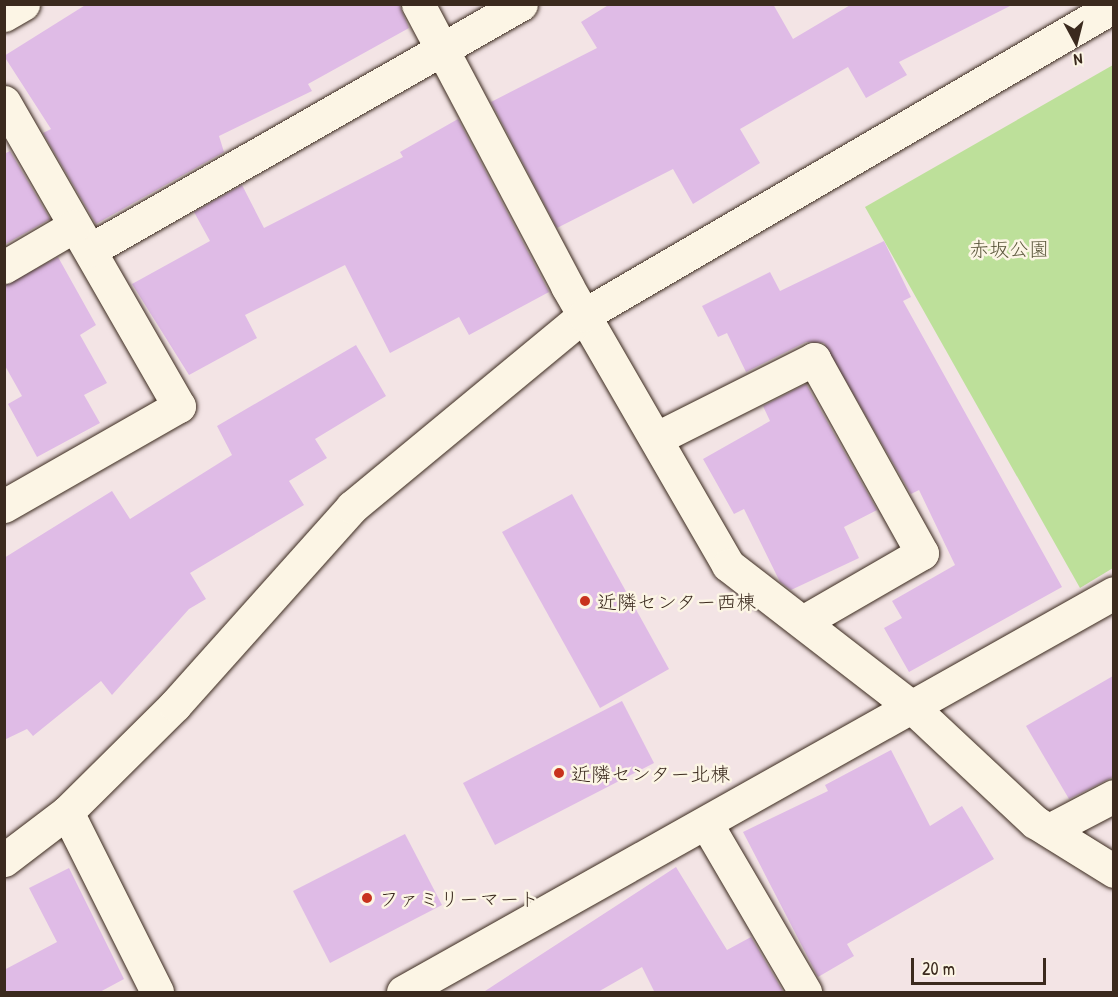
<!DOCTYPE html>
<meta charset="utf-8">
<style>
body{margin:0}
#map{position:relative;width:1118px;height:997px;overflow:hidden;background:#f3e4e5;font-family:"Patrick Hand","Klee One",sans-serif}
div>[style]{position:absolute}
[style*='--x']{left:calc(var(--x)*1px);top:calc(var(--y)*1px);width:calc(var(--w)*1px);rotate:calc(var(--a)*1deg)}
.green>*{inset:0;background:#bde09a}
.building>*{inset:0;background:#dfbbe6}
.roads{filter:drop-shadow(0 0 2px #3b2a1e) drop-shadow(0 0 2px #3b2a1e)}
.minor>*{height:33px;margin:-16.5px;padding:0 16.5px;transform-origin:16.5px;border-radius:16.5px;background:#fcf5e5}
.tertiary>*{height:33px;margin:-16.5px;padding:0 16.5px;transform-origin:16.5px;border-radius:16.5px;background:#fcf5e5}
.dots>*{width:16px;height:16px;translate:-50% -50%;box-sizing:border-box;border:3px solid #fcf5e5;border-radius:50%}
span{translate:-50% -50%;white-space:nowrap;text-align:center;line-height:1.15;-webkit-text-stroke:5px #fcf5e5;paint-order:stroke}
.park-label{font-size:20px;color:#5c583d}
.poi-label{font-size:20px;color:#3b2a1e}
.left{translate:0 -50%;text-align:left}
.frame{position:absolute;inset:0;border:6px solid #3b2a1e;pointer-events:none}
.north{position:absolute;left:1046px;top:12px;width:60px;height:60px;-webkit-text-stroke:4px #fcf5e5;paint-order:stroke;rotate:173deg;font-size:16px;font-weight:700;line-height:24px;text-align:center;color:#3b2a1e}
.north::after{content:'';display:block;margin:auto;width:21px;height:27px;background:#3b2a1e;clip-path:polygon(50% 0,100% 100%,50% 72%,0 100%)}
.scale{position:absolute;left:911px;top:958px;width:135px;height:27px;box-sizing:border-box;border:3px solid #3b2a1e;border-top:0;padding-left:8px;font-size:18px;line-height:21px;white-space:nowrap;color:#3b2a1e;-webkit-text-stroke:4px #fcf5e5;paint-order:stroke}
</style>
<div id="map">
<div class="green">
<i style="clip-path:polygon(1113px 65px,1113px 568px,1080px 588px,865px 207px)"></i>
</div>
<div class="building">
<i style="clip-path:polygon(87px 4px,399px 4px,409px 28px,308px 84px,312px 91px,219px 136px,224px 152px,96px 224px,43px 133px,51px 129px,4px 56px)"></i>
<i style="clip-path:polygon(610px 4px,773px 4px,793px 39px,852px 4px,1014px 4px,899px 62px,907px 75px,866px 98px,848px 67px,740px 129px,760px 163px,693px 204px,673px 169px,557px 228px,491px 102px,597px 48px,581px 22px)"></i>
<i style="clip-path:polygon(458px 119px,549px 292px,469px 335px,459px 317px,390px 353px,345px 265px,245px 315px,257px 338px,189px 375px,132px 284px,210px 241px,194px 212px,242px 185px,264px 228px,403px 157px,400px 152px)"></i>
<i style="clip-path:polygon(10px 151px,50px 219px,4px 245px,4px 154px)"></i>
<i style="clip-path:polygon(884px 241px,911px 297px,903px 301px,1062px 587px,909px 672px,884px 628px,902px 618px,892px 601px,955px 565px,919px 490px,911px 494px,824px 343px,806px 342px,746px 372px,727px 333px,718px 337px,702px 306px,770px 272px,780px 291px)"></i>
<i style="clip-path:polygon(58px 257px,96px 325px,80px 335px,107px 383px,84px 395px,100px 423px,37px 457px,8px 404px,22px 396px,4px 364px,4px 286px)"></i>
<i style="clip-path:polygon(356px 345px,386px 396px,315px 439px,327px 458px,289px 481px,304px 505px,190px 573px,206px 599px,189px 609px,112px 695px,101px 681px,33px 736px,27px 729px,4px 740px,4px 558px,112px 491px,130px 519px,232px 455px,217px 426px)"></i>
<i style="clip-path:polygon(806px 384px,877px 510px,844px 527px,859px 558px,791px 590px,780px 582px,744px 509px,734px 514px,703px 459px,770px 421px,763px 406px)"></i>
<i style="clip-path:polygon(572px 494px,669px 669px,600px 708px,502px 532px)"></i>
<i style="clip-path:polygon(1113px 676px,1113px 777px,1069px 799px,1026px 726px)"></i>
<i style="clip-path:polygon(622px 701px,654px 763px,495px 845px,463px 783px)"></i>
<i style="clip-path:polygon(891px 750px,930px 826px,962px 806px,994px 859px,847px 944px,854px 956px,818px 977px,743px 832px,828px 791px,825px 785px)"></i>
<i style="clip-path:polygon(405px 834px,442px 905px,330px 963px,293px 891px)"></i>
<i style="clip-path:polygon(676px 867px,727px 950px,751px 937px,784px 993px,655px 993px,642px 967px,596px 993px,482px 993px)"></i>
<i style="clip-path:polygon(69px 868px,124px 979px,98px 993px,4px 993px,4px 970px,57px 942px,29px 888px)"></i>
</div>
<div class="roads">
<div class="minor">
<i style="--x:418;--y:4;--w:319;--a:62.1"></i>
<i style="--x:567;--y:286;--w:322;--a:60"></i>
<i style="--x:728;--y:565;--w:234;--a:37.7"></i>
<i style="--x:913;--y:708;--w:167;--a:43.1"></i>
<i style="--x:1035;--y:822;--w:93;--a:31.8"></i>
<i style="--x:4;--y:15;--w:22;--a:-30"></i>
<i style="--x:4;--y:102;--w:351;--a:60.1"></i>
<i style="--x:179;--y:406;--w:202;--a:150.3"></i>
<i style="--x:90;--y:250;--w:496;--a:-29.7"></i>
<i style="--x:4;--y:267;--w:81;--a:-30.4"></i>
<i style="--x:657;--y:438;--w:176;--a:-26.7"></i>
<i style="--x:814;--y:359;--w:222;--a:60.9"></i>
<i style="--x:922;--y:553;--w:136;--a:150"></i>
<i style="--x:67;--y:812;--w:201;--a:63.4"></i>
<i style="--x:706;--y:823;--w:196;--a:59.6"></i>
<i style="--x:1049;--y:830;--w:73;--a:-27.6"></i>
<i style="--x:403;--y:992;--w:815;--a:-29.3"></i>
</div>
<div class="tertiary">
<i style="--x:4;--y:860;--w:79;--a:-37.3"></i>
<i style="--x:67;--y:812;--w:152;--a:-44.7"></i>
<i style="--x:175;--y:705;--w:266;--a:-48.2"></i>
<i style="--x:352;--y:507;--w:301;--a:-39.6"></i>
<i style="--x:584;--y:315;--w:613;--a:-30.24"></i>
</div>
</div>
<div class="dots">
<i style="left:585px;top:601px;background:#c8321e"></i>
<i style="left:559px;top:773px;background:#c8321e"></i>
<i style="left:367px;top:898px;background:#c8321e"></i>
</div>
<div class="park-label">
<span style="left:1009px;top:248px">赤坂公園</span>
</div>
<div class="poi-label">
<span class="left" style="left:597px;top:601px">近隣センター西棟</span>
<span class="left" style="left:571px;top:773px">近隣センター北棟</span>
<span class="left" style="left:379px;top:898px">ファミリーマート</span>
</div>
<div class="frame"></div>
<div class="north">N</div>
<div class="scale">20 m</div>
</div>
